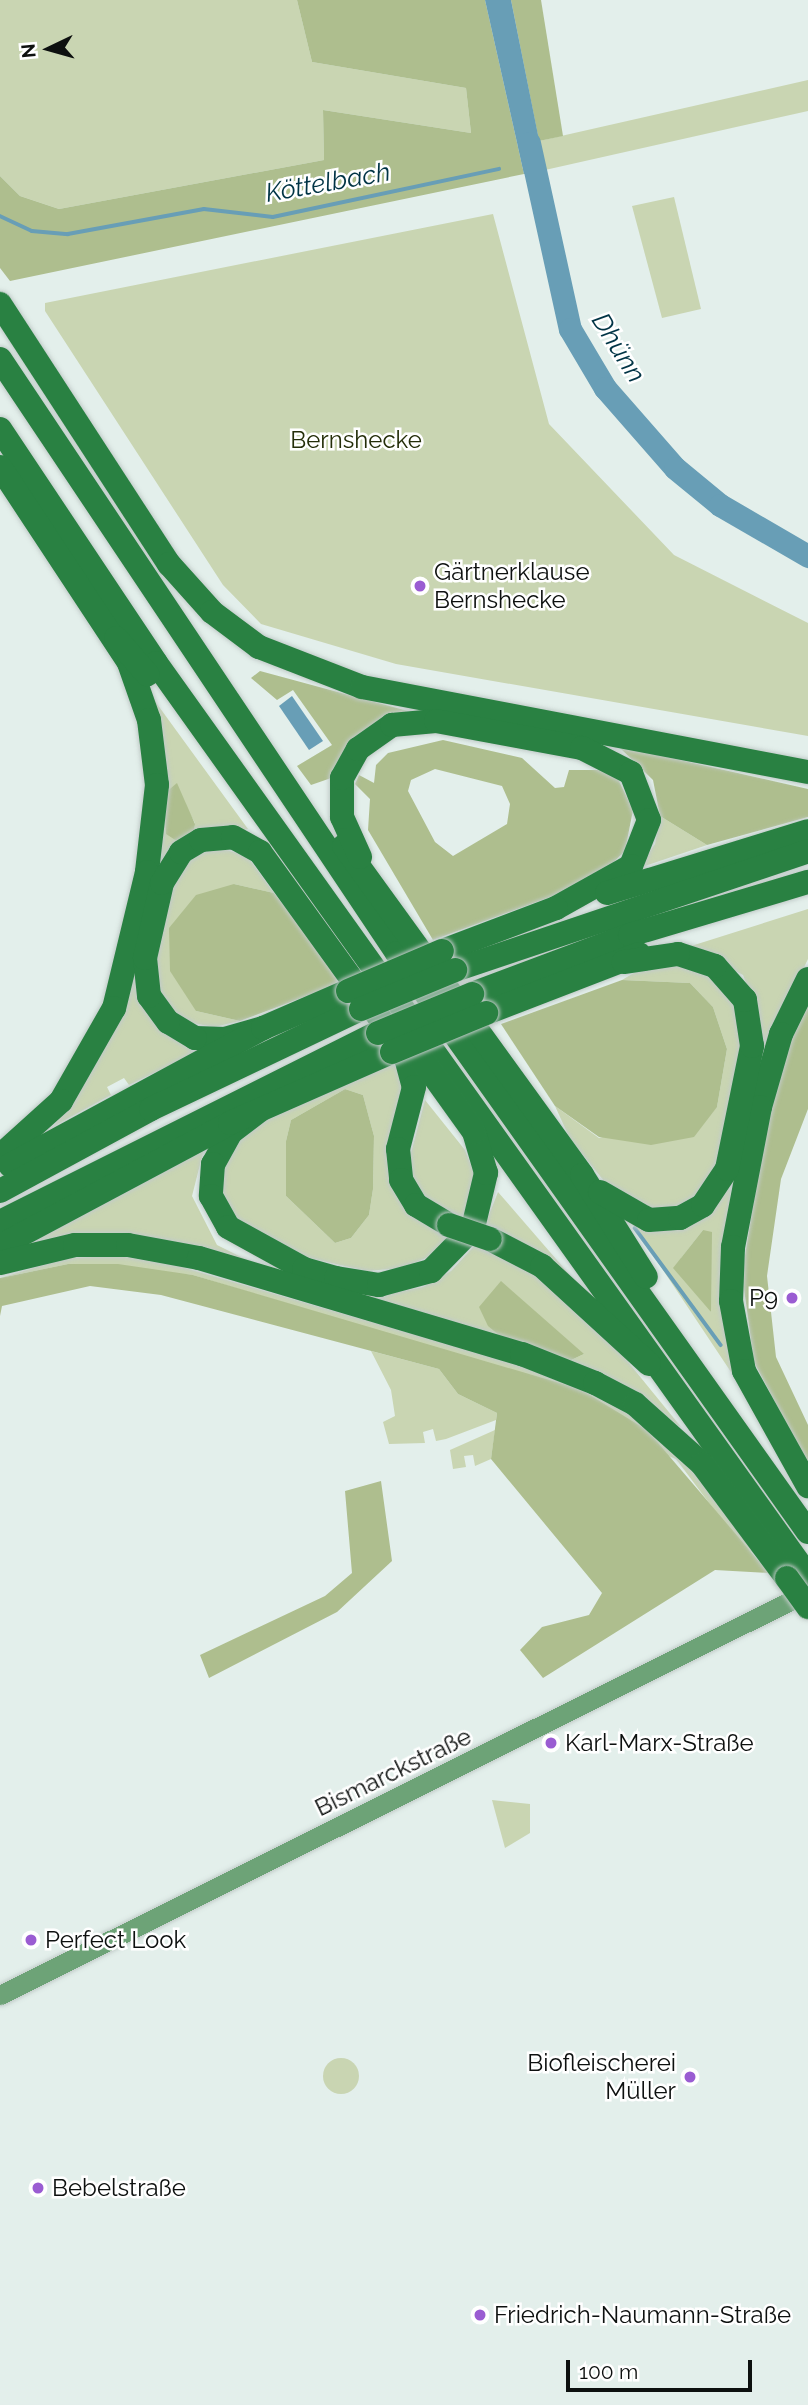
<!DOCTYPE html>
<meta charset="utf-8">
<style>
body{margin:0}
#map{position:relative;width:808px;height:2405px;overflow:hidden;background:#e3efeb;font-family:Raleway,sans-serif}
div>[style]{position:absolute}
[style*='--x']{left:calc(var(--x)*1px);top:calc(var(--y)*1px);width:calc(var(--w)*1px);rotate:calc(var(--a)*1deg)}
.green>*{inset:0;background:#c9d5b2}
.round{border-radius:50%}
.forest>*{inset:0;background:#aebe8e}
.water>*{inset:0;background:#689eb6}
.stream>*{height:3.5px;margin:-1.75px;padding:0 1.75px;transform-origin:1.75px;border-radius:1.75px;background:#689eb6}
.river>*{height:23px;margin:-11.5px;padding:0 11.5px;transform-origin:11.5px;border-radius:11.5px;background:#689eb6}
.roads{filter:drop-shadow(0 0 2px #c1cbc8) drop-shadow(0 0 2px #c1cbc8)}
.secondary>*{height:19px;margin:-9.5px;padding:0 9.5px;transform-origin:9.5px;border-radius:9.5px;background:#6da377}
.highway>*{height:24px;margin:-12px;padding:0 12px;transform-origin:12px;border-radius:12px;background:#298142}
.bridges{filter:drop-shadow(0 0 2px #c1cbc8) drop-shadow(0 0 2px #c1cbc8)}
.highway-bridge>*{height:24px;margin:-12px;padding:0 12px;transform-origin:12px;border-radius:12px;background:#298142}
.dots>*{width:19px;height:19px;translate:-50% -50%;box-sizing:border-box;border:4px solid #fff;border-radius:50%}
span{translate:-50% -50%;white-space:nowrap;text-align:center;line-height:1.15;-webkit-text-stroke:5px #fff;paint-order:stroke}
.park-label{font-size:24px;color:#242e09}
.poi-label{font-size:24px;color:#0d100f}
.left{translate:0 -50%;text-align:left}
.right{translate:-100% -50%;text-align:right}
.street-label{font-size:24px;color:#0d100f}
.water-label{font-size:26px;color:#003445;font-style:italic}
.north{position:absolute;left:14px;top:14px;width:70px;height:70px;-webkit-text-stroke:5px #fff;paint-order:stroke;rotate:265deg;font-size:19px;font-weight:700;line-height:28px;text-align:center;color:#0d100f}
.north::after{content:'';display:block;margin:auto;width:24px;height:32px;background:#0d100f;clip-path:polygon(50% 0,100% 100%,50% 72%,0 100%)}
.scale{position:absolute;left:566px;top:2360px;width:186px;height:32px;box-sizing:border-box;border:4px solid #0d100f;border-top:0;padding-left:9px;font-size:21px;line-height:24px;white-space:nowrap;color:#0d100f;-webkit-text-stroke:5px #fff;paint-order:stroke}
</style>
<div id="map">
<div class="green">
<i style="clip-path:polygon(0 0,297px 0,312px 62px,466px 88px,471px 133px,323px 110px,324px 160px,59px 209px,20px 196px,0 176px)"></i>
<i style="clip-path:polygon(808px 80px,808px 111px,545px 170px,539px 141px)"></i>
<i style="clip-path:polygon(674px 197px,701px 309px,662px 318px,632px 206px)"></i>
<i style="clip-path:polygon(493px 214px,549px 424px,674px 555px,808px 623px,808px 736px,396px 664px,261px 624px,223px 585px,45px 311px,45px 303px)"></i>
<i style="clip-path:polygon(149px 693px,248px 829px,193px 837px,195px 823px,186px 807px,164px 794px,180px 843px,140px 957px,193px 1054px,129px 1085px,124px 1078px,107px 1087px,111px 1095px,54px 1126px,68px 1106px,150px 883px)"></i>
<i style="clip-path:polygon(660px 816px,707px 845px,639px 868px,655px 844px)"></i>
<i style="clip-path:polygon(216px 847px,247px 856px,274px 893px,234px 884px,196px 1011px,240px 1021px,214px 1027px,182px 1021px,163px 1002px,152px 973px,173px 885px,192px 855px)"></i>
<i style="clip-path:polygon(808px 909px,808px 959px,762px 1055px,760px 1018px,743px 975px,688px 947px)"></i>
<i style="clip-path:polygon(691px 964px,732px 993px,744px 1039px,723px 1152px,706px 1190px,662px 1214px,621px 1202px,570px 1139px,555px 1106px,599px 1138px,717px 1107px,727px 1049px,713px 1007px,690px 983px,622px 980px,647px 965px)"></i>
<i style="clip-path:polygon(evenodd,400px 1059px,405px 1100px,388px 1158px,403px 1205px,448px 1234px,453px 1218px,425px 1203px,407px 1168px,425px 1100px,465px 1150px,474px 1173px,463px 1220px,433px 1255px,402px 1268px,367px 1271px,287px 1253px,231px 1220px,217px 1184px,236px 1138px,278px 1110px,400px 1059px,345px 1089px,363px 1095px,374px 1136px,373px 1189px,369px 1215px,351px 1238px,335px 1243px,286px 1196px,286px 1141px,291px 1120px,345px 1089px)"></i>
<i style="clip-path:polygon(204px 1149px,192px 1196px,217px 1245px,261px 1267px,384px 1295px,423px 1287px,451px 1271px,478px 1242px,498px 1192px,588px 1296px,521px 1262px,624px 1357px,681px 1427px,569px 1361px,584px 1354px,506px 1341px,235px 1264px,35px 1244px,33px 1239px)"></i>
<i style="clip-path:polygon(evenodd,724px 1188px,731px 1190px,719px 1298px,733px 1375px,631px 1222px,643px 1225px,724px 1188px,703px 1230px,710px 1288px,711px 1312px,681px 1258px,703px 1230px)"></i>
<i style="clip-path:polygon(119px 1256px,178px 1266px,565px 1378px,636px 1416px,678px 1452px,765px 1563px,737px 1540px,676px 1459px,265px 1297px,193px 1275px,68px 1264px,0 1278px,67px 1258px)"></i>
<i style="clip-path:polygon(371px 1351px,439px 1369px,458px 1394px,497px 1413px,496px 1420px,446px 1439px,436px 1441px,433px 1429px,423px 1432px,425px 1443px,389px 1444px,383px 1422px,395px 1416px,391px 1390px)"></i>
<i style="clip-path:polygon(495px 1430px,491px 1459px,475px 1466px,473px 1455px,464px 1456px,466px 1467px,453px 1469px,450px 1450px)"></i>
<i style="clip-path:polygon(492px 1800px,530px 1804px,530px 1833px,505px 1848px)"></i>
<i class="round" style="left:323px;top:2058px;width:36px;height:36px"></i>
</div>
<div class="forest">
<i style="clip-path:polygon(297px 0,485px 0,524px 174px,10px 281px,0 268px,0 176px,20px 196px,59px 209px,324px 160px,323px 110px,471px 133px,466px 88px,312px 62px)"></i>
<i style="clip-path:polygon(511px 0,541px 0,563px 136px,539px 141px)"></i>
<i style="clip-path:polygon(260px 671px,408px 711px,381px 723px,334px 777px,311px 785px,297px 766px,332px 745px,293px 690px,277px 700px,251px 678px)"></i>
<i style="clip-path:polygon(evenodd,443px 740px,522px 758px,555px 788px,564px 787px,569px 770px,604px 770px,618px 779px,633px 810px,625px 851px,594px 881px,433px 940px,368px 830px,370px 799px,355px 784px,359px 775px,374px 783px,376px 765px,388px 753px,443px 740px,435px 769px,502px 786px,510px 804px,507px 824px,453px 856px,435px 842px,408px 791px,411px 780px,435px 769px)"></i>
<i style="clip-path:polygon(618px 746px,808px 789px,808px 817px,707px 845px,660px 816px,653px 780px)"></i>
<i style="clip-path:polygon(177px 783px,195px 824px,193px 837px,180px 843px,166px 834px,164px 794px)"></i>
<i style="clip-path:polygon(234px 884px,274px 893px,344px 982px,240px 1021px,196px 1011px,170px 971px,169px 928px,196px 895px)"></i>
<i style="clip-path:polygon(622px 980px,690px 983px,713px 1007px,727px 1049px,717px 1107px,694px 1137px,651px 1145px,599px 1137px,555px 1106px,501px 1024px)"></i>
<i style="clip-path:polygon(808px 1000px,808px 1109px,781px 1179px,767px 1276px,776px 1357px,808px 1425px,808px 1465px,754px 1362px,742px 1274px,764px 1139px,794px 1025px)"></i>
<i style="clip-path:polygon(345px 1089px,363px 1095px,374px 1136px,373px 1189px,369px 1215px,351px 1238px,335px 1243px,286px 1196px,286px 1141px,291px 1120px)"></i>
<i style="clip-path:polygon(703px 1230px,712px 1232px,711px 1312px,673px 1268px)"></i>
<i style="clip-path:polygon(68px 1264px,118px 1264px,193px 1275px,580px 1389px,647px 1430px,769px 1573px,715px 1570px,543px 1678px,520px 1650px,542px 1627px,589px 1615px,602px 1593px,491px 1459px,497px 1413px,458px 1394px,439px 1369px,161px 1295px,90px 1286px,2px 1306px,0 1316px,0 1278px)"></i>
<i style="clip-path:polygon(501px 1281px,584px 1354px,569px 1361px,506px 1341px,488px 1326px,479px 1307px)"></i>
<i style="clip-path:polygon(381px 1481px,392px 1561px,337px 1612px,209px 1678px,200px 1655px,325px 1596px,352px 1573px,345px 1491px)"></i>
</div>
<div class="water">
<i style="clip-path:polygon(485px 0,511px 0,545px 170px,524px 174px)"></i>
<i style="clip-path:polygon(292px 696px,323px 741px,309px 750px,279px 706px)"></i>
</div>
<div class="stream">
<i style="--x:0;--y:216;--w:35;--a:25"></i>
<i style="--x:32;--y:231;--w:36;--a:5"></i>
<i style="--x:68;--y:234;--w:138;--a:-10.4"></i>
<i style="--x:204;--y:209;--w:69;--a:6.6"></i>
<i style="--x:273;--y:217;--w:231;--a:-12"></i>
<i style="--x:635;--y:1228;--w:145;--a:53.7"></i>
</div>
<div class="river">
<i style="--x:529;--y:143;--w:190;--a:77.6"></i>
<i style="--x:570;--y:329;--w:69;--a:59.3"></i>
<i style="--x:605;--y:388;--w:106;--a:48.8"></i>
<i style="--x:675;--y:468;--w:58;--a:39.4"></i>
<i style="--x:720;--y:505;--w:102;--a:30.1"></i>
</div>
<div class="roads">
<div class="secondary">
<i style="--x:0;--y:1995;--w:903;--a:-26.51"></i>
</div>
<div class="highway">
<i style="--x:0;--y:304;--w:310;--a:57"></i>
<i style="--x:169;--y:564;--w:64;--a:48.1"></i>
<i style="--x:212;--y:612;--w:59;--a:36.7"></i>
<i style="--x:259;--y:647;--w:110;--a:21.2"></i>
<i style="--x:362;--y:687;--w:454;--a:10.8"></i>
<i style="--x:0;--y:359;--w:714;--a:56.24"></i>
<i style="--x:397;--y:953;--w:710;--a:54.63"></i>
<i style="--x:0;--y:429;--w:281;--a:56.3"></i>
<i style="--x:156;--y:663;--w:1122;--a:54.47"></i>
<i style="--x:0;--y:467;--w:235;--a:56.6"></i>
<i style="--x:129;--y:663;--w:60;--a:70.7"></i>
<i style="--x:149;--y:720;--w:65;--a:83"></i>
<i style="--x:157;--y:785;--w:88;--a:96.6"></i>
<i style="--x:147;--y:872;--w:140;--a:103.6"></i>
<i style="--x:114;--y:1008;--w:107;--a:119.7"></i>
<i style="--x:61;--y:1101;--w:82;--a:138"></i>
<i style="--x:116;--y:638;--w:48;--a:49.3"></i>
<i style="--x:344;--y:846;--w:406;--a:54.1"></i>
<i style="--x:582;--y:1175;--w:120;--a:57.9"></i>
<i style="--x:360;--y:857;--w:44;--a:-114.2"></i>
<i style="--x:342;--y:817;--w:39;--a:-90"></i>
<i style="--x:342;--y:778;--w:33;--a:-61"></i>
<i style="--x:358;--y:749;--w:42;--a:-35.2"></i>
<i style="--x:392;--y:725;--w:44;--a:-5.2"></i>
<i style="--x:436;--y:721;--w:148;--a:10.5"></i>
<i style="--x:582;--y:748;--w:55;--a:27"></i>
<i style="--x:631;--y:773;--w:50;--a:69"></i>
<i style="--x:649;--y:820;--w:49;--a:111.4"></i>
<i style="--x:631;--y:866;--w:86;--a:150.8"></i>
<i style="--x:556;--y:908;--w:122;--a:159.3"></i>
<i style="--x:607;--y:893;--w:210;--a:-17.1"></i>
<i style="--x:455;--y:970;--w:373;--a:-18.6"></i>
<i style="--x:808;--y:979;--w:61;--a:116.1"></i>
<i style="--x:781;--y:1034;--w:76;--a:106"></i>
<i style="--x:760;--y:1107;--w:143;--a:100.9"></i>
<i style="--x:733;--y:1247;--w:54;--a:92.1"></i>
<i style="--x:731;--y:1301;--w:71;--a:79.5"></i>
<i style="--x:744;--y:1371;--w:132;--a:60.9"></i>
<i style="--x:472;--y:994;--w:169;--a:-20.5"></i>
<i style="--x:630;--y:935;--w:186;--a:-16.6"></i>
<i style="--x:486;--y:1013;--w:164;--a:-21.1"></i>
<i style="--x:263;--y:1028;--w:40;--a:164"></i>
<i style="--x:225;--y:1039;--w:30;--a:-178"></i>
<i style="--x:195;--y:1038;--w:31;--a:-149"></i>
<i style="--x:168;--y:1022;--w:32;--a:-126"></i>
<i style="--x:149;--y:996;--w:38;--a:-96"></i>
<i style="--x:145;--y:958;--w:77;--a:-77.2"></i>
<i style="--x:162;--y:883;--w:36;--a:-58"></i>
<i style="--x:181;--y:852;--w:23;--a:-31"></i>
<i style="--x:201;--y:840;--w:32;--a:-5"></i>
<i style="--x:233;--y:837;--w:31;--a:29"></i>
<i style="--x:260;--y:852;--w:213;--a:54.2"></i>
<i style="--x:385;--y:1025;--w:39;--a:58"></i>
<i style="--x:406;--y:1058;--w:30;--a:75"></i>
<i style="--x:414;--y:1087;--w:64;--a:104.5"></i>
<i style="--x:398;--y:1149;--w:31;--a:84"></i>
<i style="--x:401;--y:1180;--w:29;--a:59"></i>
<i style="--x:416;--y:1205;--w:39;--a:31"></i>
<i style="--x:259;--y:1111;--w:35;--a:143"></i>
<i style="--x:231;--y:1132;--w:37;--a:119"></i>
<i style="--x:213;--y:1164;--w:32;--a:94"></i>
<i style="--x:211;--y:1196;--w:35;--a:61"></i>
<i style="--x:228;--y:1227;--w:87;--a:28.9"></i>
<i style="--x:304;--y:1269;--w:33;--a:16"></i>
<i style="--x:336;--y:1278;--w:44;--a:9.2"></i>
<i style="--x:379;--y:1285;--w:54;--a:-15.1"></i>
<i style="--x:431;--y:1271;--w:60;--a:-45.7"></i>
<i style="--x:473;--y:1228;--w:57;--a:-76.7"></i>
<i style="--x:486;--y:1173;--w:43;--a:-106.3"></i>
<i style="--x:474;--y:1132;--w:127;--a:-125.7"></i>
<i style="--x:10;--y:1165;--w:288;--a:-28.4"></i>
<i style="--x:263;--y:1028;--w:93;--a:-23.5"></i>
<i style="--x:0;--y:1191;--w:172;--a:-28.5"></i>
<i style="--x:151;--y:1109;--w:233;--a:-25.5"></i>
<i style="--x:600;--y:1192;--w:56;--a:29.7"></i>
<i style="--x:649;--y:1220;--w:31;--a:-4"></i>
<i style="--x:680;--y:1218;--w:26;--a:-29"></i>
<i style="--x:703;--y:1205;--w:43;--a:-56.3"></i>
<i style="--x:727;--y:1169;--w:126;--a:-78.5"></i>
<i style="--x:752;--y:1046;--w:47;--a:-98.7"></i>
<i style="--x:745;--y:1000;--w:45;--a:-131.4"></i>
<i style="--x:715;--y:966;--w:39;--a:-162"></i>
<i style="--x:678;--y:954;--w:55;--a:171.6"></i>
<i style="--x:0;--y:1222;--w:423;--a:-26.6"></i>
<i style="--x:490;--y:1239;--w:59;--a:27.4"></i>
<i style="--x:542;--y:1266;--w:145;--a:42.5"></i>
<i style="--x:0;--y:1246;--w:261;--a:-28.1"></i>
<i style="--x:230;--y:1123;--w:177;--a:-23.7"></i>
<i style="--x:0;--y:1263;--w:77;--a:-13.5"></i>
<i style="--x:75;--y:1245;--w:53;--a:0"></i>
<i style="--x:128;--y:1245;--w:72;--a:10.4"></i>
<i style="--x:199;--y:1258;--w:337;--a:16.6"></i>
<i style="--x:522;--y:1354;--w:79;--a:21.7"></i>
<i style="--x:595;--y:1383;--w:45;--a:27.7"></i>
<i style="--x:635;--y:1404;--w:90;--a:41.8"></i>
<i style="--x:702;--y:1464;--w:142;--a:53.3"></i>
</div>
</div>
<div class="bridges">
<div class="highway-bridge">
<i style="--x:348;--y:991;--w:102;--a:-23.1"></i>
<i style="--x:361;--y:1009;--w:102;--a:-22.5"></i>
<i style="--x:378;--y:1033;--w:102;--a:-22.5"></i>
<i style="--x:392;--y:1052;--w:102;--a:-22.5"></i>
<i style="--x:449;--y:1225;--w:43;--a:18.9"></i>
<i style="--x:787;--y:1578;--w:36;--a:54"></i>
</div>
</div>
<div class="dots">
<i style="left:420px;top:586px;background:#9a5cd2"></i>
<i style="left:792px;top:1298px;background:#9a5cd2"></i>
<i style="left:551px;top:1743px;background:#9a5cd2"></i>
<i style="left:31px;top:1940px;background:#9a5cd2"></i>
<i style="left:690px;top:2077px;background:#9a5cd2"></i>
<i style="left:38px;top:2188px;background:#9a5cd2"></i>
<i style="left:480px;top:2315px;background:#9a5cd2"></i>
</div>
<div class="park-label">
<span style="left:356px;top:440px">Bernshecke</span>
</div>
<div class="poi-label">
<span class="left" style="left:434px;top:586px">Gärtnerklause<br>Bernshecke</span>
<span class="right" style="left:778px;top:1298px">P9</span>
<span class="left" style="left:565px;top:1743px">Karl-Marx-Straße</span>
<span class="left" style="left:45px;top:1940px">Perfect Look</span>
<span class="right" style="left:676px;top:2077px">Biofleischerei<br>Müller</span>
<span class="left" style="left:52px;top:2188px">Bebelstraße</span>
<span class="left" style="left:494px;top:2315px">Friedrich-Naumann-Straße</span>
</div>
<div class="street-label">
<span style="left:393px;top:1772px;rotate:-26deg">Bismarckstraße</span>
</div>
<div class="water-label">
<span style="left:328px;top:183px;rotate:-10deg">Köttelbach</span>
<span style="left:618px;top:348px;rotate:58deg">Dhünn</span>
</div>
<div class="north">N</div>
<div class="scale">100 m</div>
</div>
